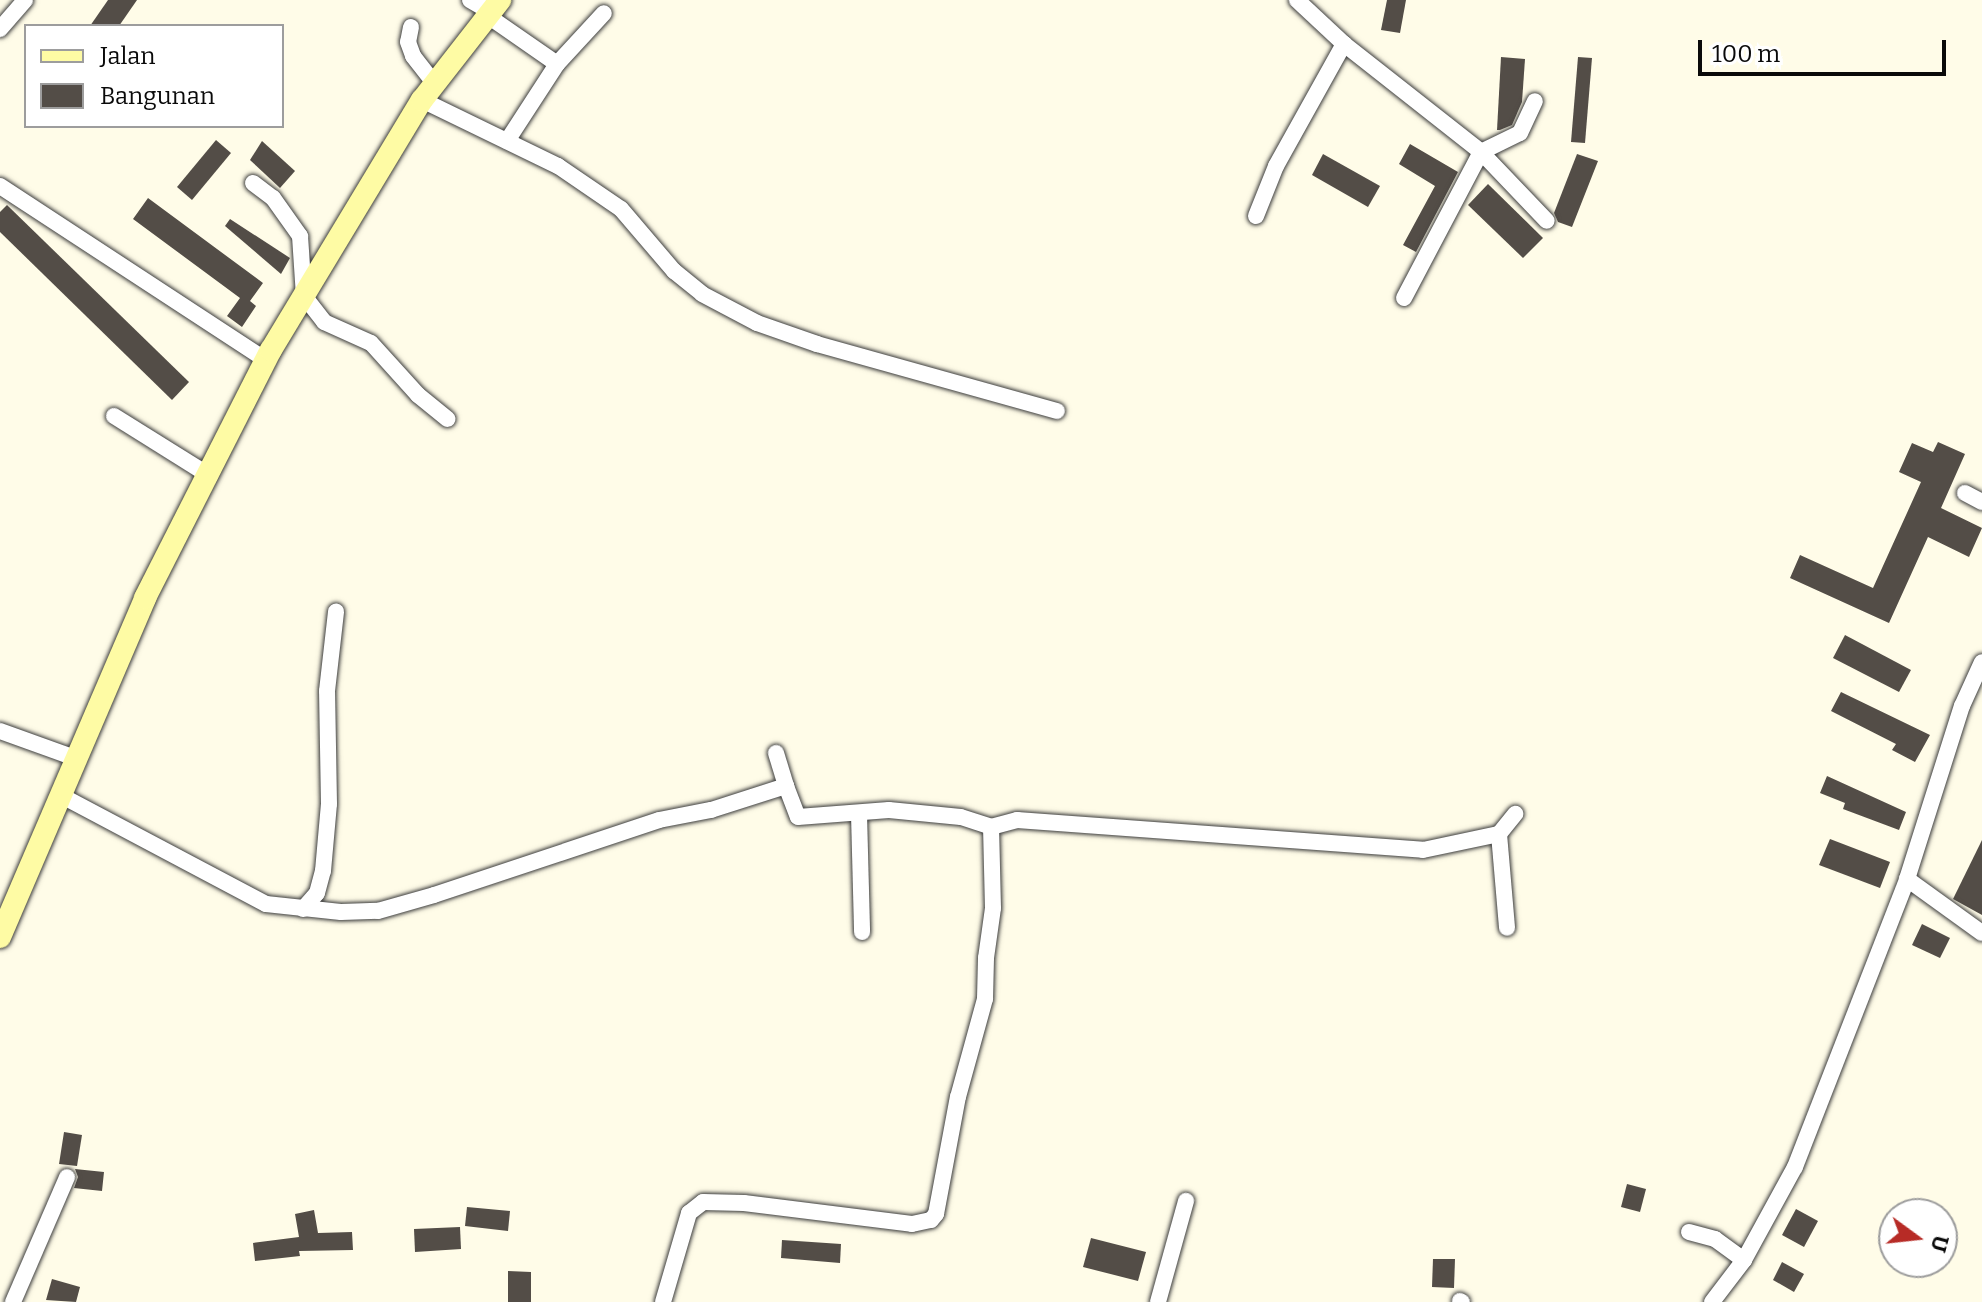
<!DOCTYPE html>
<style>
body{margin:0}
#map{position:relative;width:1982px;height:1302px;overflow:hidden;background:#fffce8;font-family:Bitter,serif}
div>[style]{position:absolute}
[style*='--x']{left:calc(var(--x)*1px);top:calc(var(--y)*1px);width:calc(var(--w)*1px);rotate:calc(var(--a)*1deg)}
.building>*{inset:0;background:#534d47}
.roads{filter:drop-shadow(0 0 2px #3d3d3d) drop-shadow(0 0 2px #3d3d3d)}
.street>*{height:16px;margin:-8px;padding:0 8px;transform-origin:8px;border-radius:8px;background:#fff}
.secondary>*{height:22px;margin:-11px;padding:0 11px;transform-origin:11px;border-radius:11px;background:#fefba4}
span{translate:-50% -50%;white-space:nowrap;text-align:center;line-height:1.15;-webkit-text-stroke:8px #fff;paint-order:stroke}
.legend{position:absolute;left:24px;top:24px;width:260px;height:104px;box-sizing:border-box;background:#fff;border:2px solid #9d9d9d;margin:0;padding:10px 14px;list-style:none;font-size:24px;color:#0a0a0a}
.legend li{display:flex;align-items:center;gap:16px;height:40px}
.legend b{width:40px;border:2px solid #9d9d9d}
.north{position:absolute;left:1878px;top:1198px;width:80px;height:80px;box-sizing:border-box;background:#fff;border:2px solid #9d9d9d;border-radius:50%;rotate:105deg;font-size:22px;font-weight:700;line-height:32px;text-align:center;color:#0a0a0a}
.north::after{content:'';display:block;margin:auto;width:28px;height:36px;background:#b72b26;clip-path:polygon(50% 0,100% 100%,50% 72%,0 100%)}
.scale{position:absolute;left:1698px;top:40px;width:248px;height:36px;box-sizing:border-box;border:4px solid #0a0a0a;border-top:0;padding-left:10px;font-size:24px;line-height:28px;white-space:nowrap;color:#0a0a0a;-webkit-text-stroke:6px #fff;paint-order:stroke}
</style>
<div id="map">
<div class="building">
<i style="clip-path:polygon(108px 0,137px 0,119px 26px,90px 26px)"></i>
<i style="clip-path:polygon(1387px 0,1406px 0,1400px 33px,1381px 30px)"></i>
<i style="clip-path:polygon(1501px 57px,1525px 59px,1522px 102px,1512px 125px,1500px 130px,1497px 130px)"></i>
<i style="clip-path:polygon(1578px 57px,1592px 58px,1585px 143px,1571px 142px)"></i>
<i style="clip-path:polygon(216px 140px,231px 153px,192px 200px,177px 187px)"></i>
<i style="clip-path:polygon(262px 141px,295px 171px,280px 188px,250px 160px)"></i>
<i style="clip-path:polygon(1410px 144px,1458px 172px,1416px 252px,1403px 245px,1435px 186px,1399px 164px)"></i>
<i style="clip-path:polygon(1323px 154px,1380px 186px,1368px 207px,1312px 175px)"></i>
<i style="clip-path:polygon(1577px 154px,1598px 161px,1572px 227px,1558px 222px,1554px 213px)"></i>
<i style="clip-path:polygon(1488px 184px,1543px 238px,1523px 258px,1468px 205px)"></i>
<i style="clip-path:polygon(148px 198px,263px 283px,250px 301px,256px 306px,242px 327px,227px 316px,240px 298px,133px 219px)"></i>
<i style="clip-path:polygon(7px 205px,189px 382px,172px 400px,0 232px,0 212px)"></i>
<i style="clip-path:polygon(230px 219px,290px 258px,281px 274px,225px 226px)"></i>
<i style="clip-path:polygon(1938px 442px,1965px 454px,1941px 508px,1982px 528px,1969px 557px,1928px 537px,1889px 623px,1790px 578px,1800px 555px,1873px 588px,1921px 482px,1899px 472px,1912px 443px,1933px 452px)"></i>
<i style="clip-path:polygon(1845px 635px,1911px 670px,1899px 692px,1833px 658px)"></i>
<i style="clip-path:polygon(1841px 692px,1930px 735px,1915px 762px,1892px 750px,1896px 744px,1831px 711px)"></i>
<i style="clip-path:polygon(1827px 776px,1906px 812px,1899px 830px,1843px 809px,1845px 803px,1820px 793px)"></i>
<i style="clip-path:polygon(1830px 839px,1890px 862px,1880px 888px,1819px 865px)"></i>
<i style="clip-path:polygon(1982px 840px,1982px 915px,1953px 899px)"></i>
<i style="clip-path:polygon(1922px 924px,1950px 938px,1940px 958px,1912px 945px)"></i>
<i style="clip-path:polygon(64px 1132px,82px 1135px,77px 1166px,59px 1164px)"></i>
<i style="clip-path:polygon(75px 1169px,104px 1172px,102px 1191px,74px 1188px,78px 1177px)"></i>
<i style="clip-path:polygon(1627px 1184px,1646px 1189px,1640px 1212px,1621px 1207px)"></i>
<i style="clip-path:polygon(467px 1207px,510px 1211px,508px 1231px,465px 1226px)"></i>
<i style="clip-path:polygon(1796px 1209px,1818px 1221px,1804px 1247px,1782px 1235px)"></i>
<i style="clip-path:polygon(314px 1210px,318px 1233px,352px 1232px,353px 1250px,299px 1251px,300px 1256px,255px 1261px,253px 1243px,299px 1237px,295px 1214px)"></i>
<i style="clip-path:polygon(460px 1227px,461px 1249px,415px 1252px,414px 1229px)"></i>
<i style="clip-path:polygon(1091px 1238px,1146px 1252px,1138px 1281px,1083px 1267px)"></i>
<i style="clip-path:polygon(782px 1240px,841px 1244px,840px 1263px,781px 1258px)"></i>
<i style="clip-path:polygon(1433px 1259px,1455px 1259px,1454px 1288px,1432px 1287px)"></i>
<i style="clip-path:polygon(1782px 1262px,1804px 1274px,1794px 1292px,1773px 1280px)"></i>
<i style="clip-path:polygon(508px 1271px,531px 1272px,531px 1302px,508px 1302px)"></i>
<i style="clip-path:polygon(52px 1279px,80px 1287px,76px 1302px,46px 1300px)"></i>
</div>
<div class="roads">
<div class="street">
<i style="--x:470;--y:0;--w:24;--a:30"></i>
<i style="--x:1297;--y:0;--w:64;--a:43.1"></i>
<i style="--x:1344;--y:44;--w:174;--a:38.2"></i>
<i style="--x:1481;--y:152;--w:43;--a:-26"></i>
<i style="--x:1520;--y:133;--w:35;--a:-65"></i>
<i style="--x:488;--y:16;--w:84;--a:34.8"></i>
<i style="--x:557;--y:64;--w:69;--a:-47.3"></i>
<i style="--x:411;--y:27;--w:15;--a:101"></i>
<i style="--x:408;--y:42;--w:15;--a:70"></i>
<i style="--x:413;--y:56;--w:36;--a:52"></i>
<i style="--x:0;--y:29;--w:38;--a:-49"></i>
<i style="--x:422;--y:100;--w:151;--a:25.9"></i>
<i style="--x:558;--y:166;--w:76;--a:34.3"></i>
<i style="--x:621;--y:209;--w:82;--a:49.5"></i>
<i style="--x:674;--y:271;--w:36;--a:39"></i>
<i style="--x:702;--y:294;--w:62;--a:27.8"></i>
<i style="--x:757;--y:323;--w:64;--a:19.3"></i>
<i style="--x:817;--y:344;--w:249;--a:15.6"></i>
<i style="--x:507;--y:141;--w:92;--a:-57"></i>
<i style="--x:253;--y:183;--w:25;--a:37"></i>
<i style="--x:273;--y:198;--w:47;--a:54.6"></i>
<i style="--x:300;--y:236;--w:60;--a:86.2"></i>
<i style="--x:304;--y:296;--w:33;--a:52"></i>
<i style="--x:324;--y:322;--w:51;--a:24.1"></i>
<i style="--x:371;--y:343;--w:70;--a:47.9"></i>
<i style="--x:418;--y:395;--w:38;--a:39"></i>
<i style="--x:0;--y:186;--w:318;--a:33.2"></i>
<i style="--x:1256;--y:216;--w:54;--a:-68.2"></i>
<i style="--x:1276;--y:166;--w:140;--a:-60.9"></i>
<i style="--x:1404;--y:298;--w:165;--a:-62.2"></i>
<i style="--x:1481;--y:152;--w:95;--a:46.3"></i>
<i style="--x:114;--y:416;--w:113;--a:32"></i>
<i style="--x:1965;--y:493;--w:19;--a:28"></i>
<i style="--x:0;--y:731;--w:80;--a:19.8"></i>
<i style="--x:776;--y:753;--w:34;--a:73"></i>
<i style="--x:62;--y:796;--w:231;--a:27.9"></i>
<i style="--x:266;--y:904;--w:75;--a:6.1"></i>
<i style="--x:341;--y:912;--w:37;--a:-2"></i>
<i style="--x:378;--y:911;--w:58;--a:-15.9"></i>
<i style="--x:434;--y:895;--w:237;--a:-18.4"></i>
<i style="--x:659;--y:820;--w:53;--a:-10.9"></i>
<i style="--x:711;--y:810;--w:79;--a:-17.7"></i>
<i style="--x:786;--y:786;--w:33;--a:69"></i>
<i style="--x:798;--y:817;--w:91;--a:-4.4"></i>
<i style="--x:889;--y:810;--w:72;--a:5.6"></i>
<i style="--x:961;--y:817;--w:32;--a:18"></i>
<i style="--x:991;--y:827;--w:27;--a:-15"></i>
<i style="--x:1017;--y:820;--w:407;--a:4.2"></i>
<i style="--x:1423;--y:850;--w:78;--a:-11.9"></i>
<i style="--x:1499;--y:834;--w:26;--a:-51"></i>
<i style="--x:859;--y:814;--w:118;--a:88.5"></i>
<i style="--x:1499;--y:834;--w:94;--a:85.1"></i>
<i style="--x:1907;--y:879;--w:92;--a:35.8"></i>
<i style="--x:303;--y:909;--w:21;--a:-49"></i>
<i style="--x:317;--y:893;--w:23;--a:-75"></i>
<i style="--x:323;--y:871;--w:67;--a:-84.9"></i>
<i style="--x:329;--y:804;--w:113;--a:-91"></i>
<i style="--x:327;--y:691;--w:80;--a:-83.5"></i>
<i style="--x:1689;--y:1232;--w:27;--a:15"></i>
<i style="--x:1715;--y:1239;--w:36;--a:36"></i>
<i style="--x:1460;--y:1301;--w:2;--a:27"></i>
<i style="--x:13;--y:1302;--w:136;--a:-66.6"></i>
<i style="--x:663;--y:1302;--w:93;--a:-73.7"></i>
<i style="--x:689;--y:1213;--w:18;--a:-38"></i>
<i style="--x:703;--y:1202;--w:41;--a:1.4"></i>
<i style="--x:744;--y:1203;--w:169;--a:7.1"></i>
<i style="--x:912;--y:1224;--w:19;--a:-12"></i>
<i style="--x:931;--y:1220;--w:8;--a:-50"></i>
<i style="--x:936;--y:1214;--w:119;--a:-79.4"></i>
<i style="--x:958;--y:1097;--w:102;--a:-74.6"></i>
<i style="--x:985;--y:999;--w:41;--a:-88.6"></i>
<i style="--x:986;--y:958;--w:50;--a:-82"></i>
<i style="--x:993;--y:908;--w:81;--a:-91.4"></i>
<i style="--x:1158;--y:1302;--w:105;--a:-74.5"></i>
<i style="--x:1712;--y:1302;--w:53;--a:-52.7"></i>
<i style="--x:1744;--y:1260;--w:106;--a:-61.3"></i>
<i style="--x:1795;--y:1167;--w:309;--a:-68.7"></i>
<i style="--x:1907;--y:879;--w:182;--a:-72.4"></i>
<i style="--x:1962;--y:706;--w:48;--a:-65.6"></i>
</div>
<div class="secondary">
<i style="--x:0;--y:937;--w:369;--a:-66.8"></i>
<i style="--x:145;--y:598;--w:278;--a:-63.1"></i>
<i style="--x:271;--y:350;--w:292;--a:-58.9"></i>
<i style="--x:422;--y:100;--w:127;--a:-52"></i>
</div>
</div>
<ul class="legend">
<li><b style="height:10px;background:#fefba4"></b>Jalan</li>
<li><b style="height:22px;background:#534d47"></b>Bangunan</li>
</ul>
<div class="north">U</div>
<div class="scale">100 m</div>
</div>
